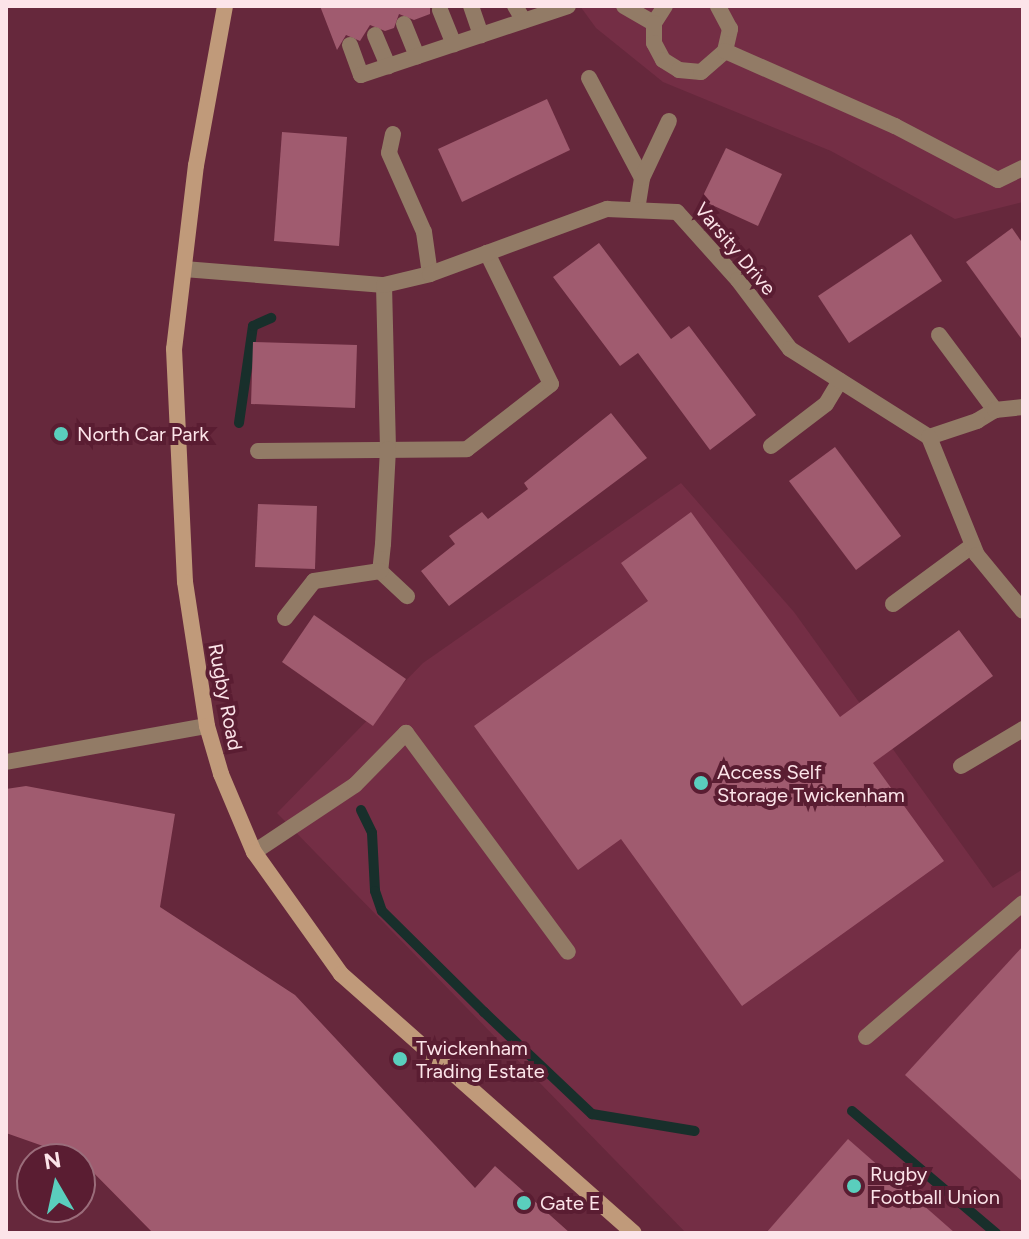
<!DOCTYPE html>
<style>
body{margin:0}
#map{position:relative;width:1029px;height:1239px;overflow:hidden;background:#66283c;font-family:Figtree,sans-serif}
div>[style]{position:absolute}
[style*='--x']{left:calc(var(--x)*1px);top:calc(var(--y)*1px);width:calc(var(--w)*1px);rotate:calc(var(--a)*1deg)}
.built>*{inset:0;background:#742e45}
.stream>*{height:10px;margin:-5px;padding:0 5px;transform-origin:5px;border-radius:5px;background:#182f2b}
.building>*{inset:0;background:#a05b6f}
.lane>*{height:16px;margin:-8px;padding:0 8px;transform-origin:8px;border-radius:8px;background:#927b66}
.street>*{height:16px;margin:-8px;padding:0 8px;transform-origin:8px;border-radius:8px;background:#927b66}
.secondary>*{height:16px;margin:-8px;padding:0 8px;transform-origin:8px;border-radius:8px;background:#c09a7a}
.dots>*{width:22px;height:22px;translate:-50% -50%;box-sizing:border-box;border:4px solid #5a1d32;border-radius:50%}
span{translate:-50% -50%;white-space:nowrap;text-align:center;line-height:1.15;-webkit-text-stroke:8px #5a1d32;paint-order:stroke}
.street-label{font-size:20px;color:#fce4e9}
.poi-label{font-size:20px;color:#fce4e9}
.left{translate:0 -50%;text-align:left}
.frame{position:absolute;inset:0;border:8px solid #fce4e9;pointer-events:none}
.north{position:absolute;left:16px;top:1143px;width:80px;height:80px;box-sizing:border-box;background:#5a1d32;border:2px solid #9b6d7b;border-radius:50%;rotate:351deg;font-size:22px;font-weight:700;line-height:32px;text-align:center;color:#fce4e9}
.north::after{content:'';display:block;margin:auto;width:28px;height:36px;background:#5acebd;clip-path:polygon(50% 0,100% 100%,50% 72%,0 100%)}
</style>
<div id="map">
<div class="built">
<i style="clip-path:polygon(580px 6px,1023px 6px,1023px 202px,955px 219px,831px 151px,663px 82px,596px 28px)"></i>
<i style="clip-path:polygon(681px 483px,794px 612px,993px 888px,1023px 869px,1023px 1233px,686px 1233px,277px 813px,423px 663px)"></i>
</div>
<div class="stream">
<i style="--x:239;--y:423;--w:98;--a:-81.8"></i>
<i style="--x:253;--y:326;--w:20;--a:-24"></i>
<i style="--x:361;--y:810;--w:25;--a:64"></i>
<i style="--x:372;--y:833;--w:58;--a:87"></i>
<i style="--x:375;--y:891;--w:21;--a:71"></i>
<i style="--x:382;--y:911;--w:144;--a:44.7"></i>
<i style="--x:484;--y:1012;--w:149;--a:43.4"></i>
<i style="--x:592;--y:1114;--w:104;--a:9.4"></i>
<i style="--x:852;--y:1111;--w:189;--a:40.3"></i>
</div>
<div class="building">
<i style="clip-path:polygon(320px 6px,430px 6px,430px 14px,414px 20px,399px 14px,394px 28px,385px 31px,370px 25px,360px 41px,346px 35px,337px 50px)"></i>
<i style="clip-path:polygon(547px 99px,570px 150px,462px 202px,438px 149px)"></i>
<i style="clip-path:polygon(282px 132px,347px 137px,339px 246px,274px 241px)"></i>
<i style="clip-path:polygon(726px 148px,782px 174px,758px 226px,701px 200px)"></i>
<i style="clip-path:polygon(1012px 228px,1023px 244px,1023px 341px,966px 262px)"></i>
<i style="clip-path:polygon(911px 234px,942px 281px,849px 343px,818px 296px)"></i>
<i style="clip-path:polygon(599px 243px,671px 339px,689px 326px,756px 415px,710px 450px,638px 353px,620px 366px,553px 277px)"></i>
<i style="clip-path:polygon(253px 342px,357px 345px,355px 408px,251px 404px)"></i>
<i style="clip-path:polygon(611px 413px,647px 458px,449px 606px,421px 571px,455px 544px,449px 536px,482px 512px,488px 519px,528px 489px,524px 483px)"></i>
<i style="clip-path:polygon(835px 447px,901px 536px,856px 570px,789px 481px)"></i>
<i style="clip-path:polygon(258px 504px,317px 506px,315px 569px,255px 567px)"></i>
<i style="clip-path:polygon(691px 512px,840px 717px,959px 630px,993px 676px,873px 763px,944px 861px,742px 1006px,621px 839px,578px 870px,474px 726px,648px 601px,621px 563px)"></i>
<i style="clip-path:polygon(314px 615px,406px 679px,373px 726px,282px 662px)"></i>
<i style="clip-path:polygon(26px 786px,175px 814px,160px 907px,295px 995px,475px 1188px,495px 1166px,570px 1233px,153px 1233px,80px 1159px,6px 1133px,6px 789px)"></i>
<i style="clip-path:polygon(1023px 946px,1023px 1182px,905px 1075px)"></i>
<i style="clip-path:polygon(848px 1139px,955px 1233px,766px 1233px)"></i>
</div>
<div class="lane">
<i style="--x:471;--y:6;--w:31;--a:71"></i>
<i style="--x:515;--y:6;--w:17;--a:59"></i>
<i style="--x:624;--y:6;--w:34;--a:30"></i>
<i style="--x:665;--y:6;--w:20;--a:123"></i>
<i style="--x:654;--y:23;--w:20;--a:90"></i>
<i style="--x:654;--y:43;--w:19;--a:62"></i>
<i style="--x:663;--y:60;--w:19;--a:32"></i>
<i style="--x:679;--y:70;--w:22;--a:5"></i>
<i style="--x:701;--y:72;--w:32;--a:-41"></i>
<i style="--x:725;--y:51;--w:23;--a:-77"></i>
<i style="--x:730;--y:29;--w:26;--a:-118"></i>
<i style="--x:440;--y:10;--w:37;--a:68"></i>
<i style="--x:404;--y:24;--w:35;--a:68"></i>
<i style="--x:375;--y:35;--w:34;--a:67"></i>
<i style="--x:350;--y:45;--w:32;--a:70"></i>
<i style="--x:361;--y:75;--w:218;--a:-18.4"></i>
<i style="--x:725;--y:51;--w:186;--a:23.8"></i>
<i style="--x:895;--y:126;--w:116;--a:27.7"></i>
<i style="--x:998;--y:180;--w:28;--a:-26"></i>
<i style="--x:589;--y:78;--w:113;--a:62.1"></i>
<i style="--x:393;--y:134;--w:19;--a:102"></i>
<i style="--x:389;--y:153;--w:86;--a:66.1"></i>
<i style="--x:424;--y:232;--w:42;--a:81.9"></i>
<i style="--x:637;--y:210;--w:32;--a:-81"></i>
<i style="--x:642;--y:178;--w:63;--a:-64.7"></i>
<i style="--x:939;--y:335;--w:94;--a:53.3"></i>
<i style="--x:995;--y:410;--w:21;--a:149"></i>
<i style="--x:995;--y:410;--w:28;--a:-6"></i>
<i style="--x:771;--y:446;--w:69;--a:-37.4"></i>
<i style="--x:826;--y:404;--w:27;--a:-59"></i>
<i style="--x:258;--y:451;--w:209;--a:-0.5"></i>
<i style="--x:467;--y:449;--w:106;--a:-37.7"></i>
<i style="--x:551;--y:384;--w:146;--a:-116"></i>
<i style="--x:383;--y:544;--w:27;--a:96"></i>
<i style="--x:380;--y:571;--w:37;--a:43"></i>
<i style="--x:893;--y:604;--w:99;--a:-36.4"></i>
<i style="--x:285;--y:618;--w:47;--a:-51.9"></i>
<i style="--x:314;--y:581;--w:67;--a:-8.6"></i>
<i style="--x:6;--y:762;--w:204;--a:-10.2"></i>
<i style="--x:961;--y:766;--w:72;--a:-30.8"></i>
<i style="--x:254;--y:852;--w:121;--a:-33.6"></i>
<i style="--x:355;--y:785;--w:73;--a:-45.6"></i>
<i style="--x:406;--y:733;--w:272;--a:53.5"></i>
<i style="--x:866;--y:1037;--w:206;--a:-40.5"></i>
</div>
<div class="street">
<i style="--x:184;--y:269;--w:201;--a:4.6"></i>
<i style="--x:384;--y:285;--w:164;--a:88.6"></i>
<i style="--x:388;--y:449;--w:95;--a:93"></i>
<i style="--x:384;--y:285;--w:47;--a:-13.4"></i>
<i style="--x:430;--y:274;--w:189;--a:-20.2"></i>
<i style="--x:607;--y:209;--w:70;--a:2.5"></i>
<i style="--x:677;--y:212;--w:91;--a:48.1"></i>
<i style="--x:738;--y:280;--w:86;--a:53"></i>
<i style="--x:790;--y:349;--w:165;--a:32.3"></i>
<i style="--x:929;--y:437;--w:51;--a:-18.4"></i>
<i style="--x:929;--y:437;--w:127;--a:67.9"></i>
<i style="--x:977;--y:555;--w:72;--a:50.6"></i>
</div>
<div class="secondary">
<i style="--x:225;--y:6;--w:162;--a:100.3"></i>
<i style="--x:196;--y:165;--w:185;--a:96.8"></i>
<i style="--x:174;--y:349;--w:233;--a:87.3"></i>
<i style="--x:185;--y:582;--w:146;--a:81.3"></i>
<i style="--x:207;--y:726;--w:50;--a:73.7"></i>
<i style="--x:221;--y:774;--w:85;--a:67.1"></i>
<i style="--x:254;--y:852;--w:150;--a:54.5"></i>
<i style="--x:341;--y:974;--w:391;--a:41.5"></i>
</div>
<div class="dots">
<i style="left:61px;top:434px;background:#5acebd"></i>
<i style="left:701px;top:783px;background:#5acebd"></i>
<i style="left:400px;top:1059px;background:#5acebd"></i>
<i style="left:854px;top:1186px;background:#5acebd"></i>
<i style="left:524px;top:1203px;background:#5acebd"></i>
</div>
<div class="street-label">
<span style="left:735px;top:249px;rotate:50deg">Varsity Drive</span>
<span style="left:225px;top:697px;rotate:79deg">Rugby Road</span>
</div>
<div class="poi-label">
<span class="left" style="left:77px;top:434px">North Car Park</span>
<span class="left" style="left:717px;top:784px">Access Self<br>Storage Twickenham</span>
<span class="left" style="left:416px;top:1060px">Twickenham<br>Trading Estate</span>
<span class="left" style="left:870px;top:1186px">Rugby<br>Football Union</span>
<span class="left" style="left:540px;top:1203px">Gate E</span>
</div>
<div class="frame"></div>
<div class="north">N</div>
</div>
